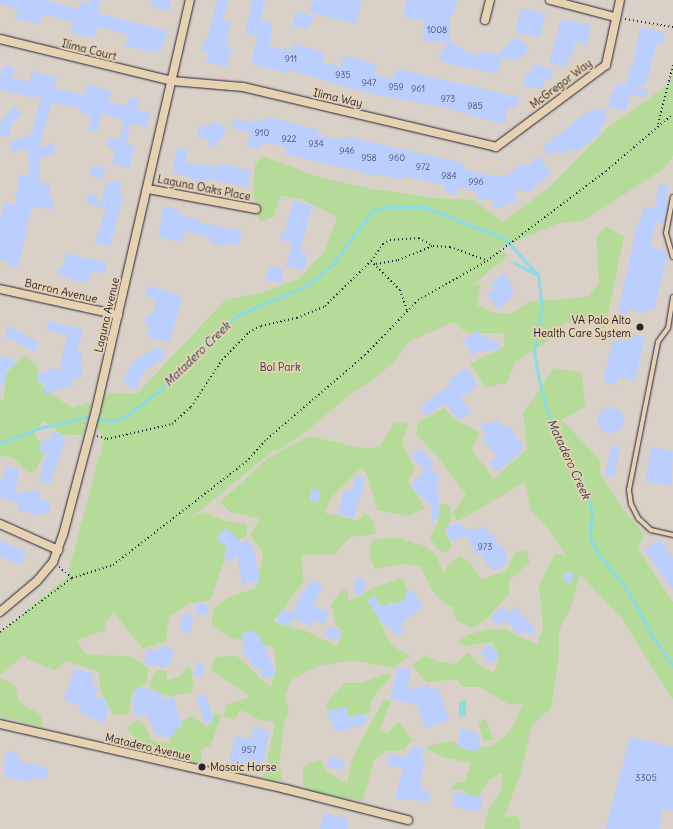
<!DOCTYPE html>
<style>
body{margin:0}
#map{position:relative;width:673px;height:829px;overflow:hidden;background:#d9d0c7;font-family:Delius,sans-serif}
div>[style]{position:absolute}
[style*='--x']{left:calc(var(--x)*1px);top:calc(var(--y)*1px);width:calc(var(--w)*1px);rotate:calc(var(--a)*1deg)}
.green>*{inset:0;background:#b4dc98}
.water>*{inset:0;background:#8adbe4}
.stream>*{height:3px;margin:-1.5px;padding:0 1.5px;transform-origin:1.5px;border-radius:1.5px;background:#8adbe4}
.building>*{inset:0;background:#bbcffe}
.round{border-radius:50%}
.path>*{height:2px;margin-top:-1px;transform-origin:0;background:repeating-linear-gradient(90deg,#22223b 0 1px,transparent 0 4px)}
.roads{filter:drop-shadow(0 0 1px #22223b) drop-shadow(0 0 1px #22223b)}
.lane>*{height:4px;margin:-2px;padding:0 2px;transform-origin:2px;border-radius:2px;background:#e6d1b0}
.street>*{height:8px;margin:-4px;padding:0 4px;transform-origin:4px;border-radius:4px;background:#e6d1b0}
.dots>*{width:11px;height:11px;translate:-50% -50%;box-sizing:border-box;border:2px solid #e6d1b0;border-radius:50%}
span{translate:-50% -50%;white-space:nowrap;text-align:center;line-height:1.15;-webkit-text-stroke:4px #e6d1b0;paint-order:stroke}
.number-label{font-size:9px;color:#484d6c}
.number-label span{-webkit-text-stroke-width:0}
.street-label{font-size:11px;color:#22223b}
.poi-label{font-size:11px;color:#22223b}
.right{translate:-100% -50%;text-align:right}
.left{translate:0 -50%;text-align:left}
.park-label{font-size:11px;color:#383e49}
.water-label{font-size:12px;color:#323e54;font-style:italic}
</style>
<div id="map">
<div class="green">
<i style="clip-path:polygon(673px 65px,673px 156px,663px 169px,583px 221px,559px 223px,498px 249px,508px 255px,473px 285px,481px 284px,477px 305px,494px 313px,511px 314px,529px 302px,587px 297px,599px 284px,596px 237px,606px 226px,624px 237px,605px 329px,584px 320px,562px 324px,546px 342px,515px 362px,507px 383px,486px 387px,470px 364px,505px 346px,503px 333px,467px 333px,454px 322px,408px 342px,393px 363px,370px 382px,348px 396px,308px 430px,277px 451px,275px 449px,190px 519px,203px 512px,227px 521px,247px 524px,247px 535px,230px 544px,211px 599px,189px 604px,169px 616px,166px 641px,143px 649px,114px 613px,106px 621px,106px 630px,77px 640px,85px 654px,132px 657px,149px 668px,146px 684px,132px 692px,129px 714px,113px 715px,101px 693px,99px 672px,67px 661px,55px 670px,26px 659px,25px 654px,0 675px,0 633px,67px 577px,104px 439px,95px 424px,105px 393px,137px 394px,225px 300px,264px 292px,299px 279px,325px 251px,337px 217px,301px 199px,280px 196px,274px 217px,260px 222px,253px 195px,255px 165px,262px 156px,318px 177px,372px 189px,435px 198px,473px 200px,503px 222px,550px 187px,607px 128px,668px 85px)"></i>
<i style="clip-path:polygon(24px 355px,36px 364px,41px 385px,54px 396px,72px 408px,92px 402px,83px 435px,62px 435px,43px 420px,35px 435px,46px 450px,35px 471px,28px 473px,12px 457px,0 456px,0 401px,4px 401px,5px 374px)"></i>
<i style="clip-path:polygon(554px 368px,582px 373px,585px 406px,562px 420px,599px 459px,600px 474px,620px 505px,644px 534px,638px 549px,673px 602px,673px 700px,622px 619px,580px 574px,571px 607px,559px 630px,559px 657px,551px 708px,532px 725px,520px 775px,504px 817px,516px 816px,520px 820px,520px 829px,484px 829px,489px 808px,501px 792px,502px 773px,489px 780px,481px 791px,479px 802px,469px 800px,465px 790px,451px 789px,457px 782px,465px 782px,471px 763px,442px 757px,425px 747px,450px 741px,472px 748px,491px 746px,510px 732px,523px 703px,510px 705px,480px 687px,463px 687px,457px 679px,426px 682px,412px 665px,425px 655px,436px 661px,455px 664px,468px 652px,478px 664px,494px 673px,499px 661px,492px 642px,466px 646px,458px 641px,467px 635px,489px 629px,504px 629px,537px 645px,543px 628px,539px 586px,555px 553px,567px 557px,547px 527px,531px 511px,525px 482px,458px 521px,452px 514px,466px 494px,437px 456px,416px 434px,418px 422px,444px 408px,453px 419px,479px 432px,472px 450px,494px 479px,527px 449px,523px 413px)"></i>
<i style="clip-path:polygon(395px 422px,408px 424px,402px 443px,415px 469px,408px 481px,425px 509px,407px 516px,377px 510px,368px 477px,362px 467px,330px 499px,325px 513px,357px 520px,366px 513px,374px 522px,376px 534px,350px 537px,335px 554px,301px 555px,304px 581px,273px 622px,308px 632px,337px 646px,343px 631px,336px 626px,331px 605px,342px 590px,348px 591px,348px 602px,373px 588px,403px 578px,408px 593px,404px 604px,391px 602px,378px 618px,391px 645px,409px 656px,393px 668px,353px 660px,318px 666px,291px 680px,285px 697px,289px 712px,284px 724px,279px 764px,282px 779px,271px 783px,264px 776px,275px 723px,258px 719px,241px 710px,234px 720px,224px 716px,225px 705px,251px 697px,211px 670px,215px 657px,237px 656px,271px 688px,276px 666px,274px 647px,230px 638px,211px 624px,214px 608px,229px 597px,256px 588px,263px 553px,250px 535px,260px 519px,230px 512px,220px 502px,268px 458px,309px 436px,366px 449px,380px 446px)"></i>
<i style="clip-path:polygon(443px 504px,450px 505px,451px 521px,444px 530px,452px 546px,447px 553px,438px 550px,430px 537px,438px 522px,436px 507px)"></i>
<i style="clip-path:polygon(398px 538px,425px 546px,437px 556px,443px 574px,449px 563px,459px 556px,469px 562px,482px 579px,506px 571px,515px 553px,526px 550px,530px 562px,509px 580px,509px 594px,486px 620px,472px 628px,456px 620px,453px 607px,443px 603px,432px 590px,420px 566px,403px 564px,375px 569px,369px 555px,372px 539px)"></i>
<i style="clip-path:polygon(190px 665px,193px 683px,192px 692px,171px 696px,156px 694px,149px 685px,156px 670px,167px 671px,167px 680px,178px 677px)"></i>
<i style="clip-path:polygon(390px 672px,391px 677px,372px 698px,369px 713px,353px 721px,336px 723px,326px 704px,344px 683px,362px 683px)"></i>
<i style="clip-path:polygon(0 678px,15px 685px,19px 702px,41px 715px,43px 727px,0 717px)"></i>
<i style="clip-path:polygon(384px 699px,391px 701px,380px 730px,387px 733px,399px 722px,412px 740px,404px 750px,386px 751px,374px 759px,363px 801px,311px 792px,303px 785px,303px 766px,321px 760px,326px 772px,347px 783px,353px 757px)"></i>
<i style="clip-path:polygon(215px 713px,221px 715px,211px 745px,201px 750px,202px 763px,148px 752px,126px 728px,138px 720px,145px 726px,152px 741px,169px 744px,173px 726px,192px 716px,207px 727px)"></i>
<i style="clip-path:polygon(486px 719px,493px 739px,484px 742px,478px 722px)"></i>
</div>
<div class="water">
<i style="clip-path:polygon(466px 699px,466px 716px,459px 717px,459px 703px)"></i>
</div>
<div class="stream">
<i style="--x:514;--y:263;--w:25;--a:27"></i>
<i style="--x:0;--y:443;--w:43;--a:-20.6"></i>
<i style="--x:40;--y:428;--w:47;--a:-13.4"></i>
<i style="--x:86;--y:417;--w:25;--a:9"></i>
<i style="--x:111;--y:421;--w:15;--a:-16"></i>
<i style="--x:125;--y:417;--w:56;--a:-37.7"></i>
<i style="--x:169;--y:383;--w:72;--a:-47.2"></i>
<i style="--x:218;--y:330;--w:27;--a:-36"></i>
<i style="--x:240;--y:314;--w:74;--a:-23.1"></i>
<i style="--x:308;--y:285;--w:33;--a:-40"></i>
<i style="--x:333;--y:264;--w:66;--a:-53.7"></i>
<i style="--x:372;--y:211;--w:14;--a:-17"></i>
<i style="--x:385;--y:207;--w:40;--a:0"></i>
<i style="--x:425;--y:207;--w:86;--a:21.8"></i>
<i style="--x:505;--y:239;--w:49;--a:47.5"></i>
<i style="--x:538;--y:275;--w:32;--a:83"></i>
<i style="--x:542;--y:307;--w:44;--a:100.5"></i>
<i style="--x:534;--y:350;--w:25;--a:81"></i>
<i style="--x:538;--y:375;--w:33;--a:76"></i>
<i style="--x:546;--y:407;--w:33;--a:69"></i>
<i style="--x:558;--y:438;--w:64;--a:62.2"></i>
<i style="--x:588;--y:495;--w:18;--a:77"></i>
<i style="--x:592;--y:513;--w:24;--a:95"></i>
<i style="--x:590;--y:537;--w:17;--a:65"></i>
<i style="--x:597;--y:552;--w:46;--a:51.1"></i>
<i style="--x:626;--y:588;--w:60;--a:60.9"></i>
<i style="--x:655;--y:640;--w:32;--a:55"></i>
</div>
<div class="building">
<i style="clip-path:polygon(0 0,46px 0,79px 9px,80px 1px,88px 4px,89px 0,101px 0,98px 13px,168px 31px,160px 51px,154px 49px,153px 53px,125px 45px,128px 35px,115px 31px,98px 27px,95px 37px,70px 33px,73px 22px,42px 14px,40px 24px,15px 19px,18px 9px,0 4px)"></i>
<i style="clip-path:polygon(153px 0,171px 0,169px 11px,151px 7px)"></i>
<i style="clip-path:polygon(217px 0,228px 0,223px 20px,231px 22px,226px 46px,232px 47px,227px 67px,209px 63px,206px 61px,208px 52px,201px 50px,203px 41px,206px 41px,210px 31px)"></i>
<i style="clip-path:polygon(252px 0,265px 0,261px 21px,272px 23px,270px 46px,292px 51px,293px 44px,324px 52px,322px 62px,341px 67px,344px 56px,377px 64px,375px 75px,394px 79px,397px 69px,519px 97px,516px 109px,508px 107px,504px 122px,502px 124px,446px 108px,368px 93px,288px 70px,287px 73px,251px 64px,257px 36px,245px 33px)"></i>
<i style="clip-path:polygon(312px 0,362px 0,356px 24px,309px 12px)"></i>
<i style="clip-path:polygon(407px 0,457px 0,453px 15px,450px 15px,449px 41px,468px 53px,479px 55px,480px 51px,502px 56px,498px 74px,448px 64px,438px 58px,447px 42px,423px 41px,424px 21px,403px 16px)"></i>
<i style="clip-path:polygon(521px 8px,545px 14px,540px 38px,515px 32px)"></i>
<i style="clip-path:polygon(296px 12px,314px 16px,308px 29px,292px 26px)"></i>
<i style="clip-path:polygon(561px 19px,591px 25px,587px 45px,575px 42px,571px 58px,567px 60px,565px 67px,549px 63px)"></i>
<i style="clip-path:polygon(640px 28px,664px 32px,662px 44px,657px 43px,645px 86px,637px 84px,636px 87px,648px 90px,646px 97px,630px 94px,626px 111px,608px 107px,612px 90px,615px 91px,617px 83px,626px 85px,630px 65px,633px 66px)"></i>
<i style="clip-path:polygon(517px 36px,530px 49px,516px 62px,511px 57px,507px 62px,499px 53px)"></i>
<i style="clip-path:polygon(534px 64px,553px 69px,550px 80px,545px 79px,542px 89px,523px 85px,526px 73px,531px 74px)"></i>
<i style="clip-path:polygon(4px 65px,15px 68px,12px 78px,29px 82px,32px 71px,57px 78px,54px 88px,84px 95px,87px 84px,97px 87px,111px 91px,109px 102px,127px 106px,129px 97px,139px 99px,137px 110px,150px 112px,147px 127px,131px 123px,126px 144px,135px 146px,129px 168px,112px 164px,115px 149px,107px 147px,109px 138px,119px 140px,124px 120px,101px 114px,97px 132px,88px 130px,91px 115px,81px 113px,82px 109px,52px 102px,39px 148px,53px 143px,56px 153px,40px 158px,39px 182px,50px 183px,49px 199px,54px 200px,52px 210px,32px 206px,18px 268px,6px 265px,7px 261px,0 259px,0 221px,5px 202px,15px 205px,19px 175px,28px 175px,29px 158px,26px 148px,13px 153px,9px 142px,31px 135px,43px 90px,36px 98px,0 90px,0 75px)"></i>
<i style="clip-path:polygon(14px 106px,22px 113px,11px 125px,9px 137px,0 135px,0 122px)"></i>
<i style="clip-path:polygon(590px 109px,606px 110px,605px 123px,598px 128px,602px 132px,575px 153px,571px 147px,562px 154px,558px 150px,550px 156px,543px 147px,586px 113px,589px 113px)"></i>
<i style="clip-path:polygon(267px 117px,319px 130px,318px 135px,343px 140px,344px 136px,464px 163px,463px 169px,488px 175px,507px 175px,522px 163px,525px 167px,539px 156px,551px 174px,529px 192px,516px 189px,516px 203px,506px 203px,506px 208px,493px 208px,493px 199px,478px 199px,477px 192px,458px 187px,457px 195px,445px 192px,446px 186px,404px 176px,404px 180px,377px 174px,377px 176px,285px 154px,286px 147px,262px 142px,260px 149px,247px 146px,250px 133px,232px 128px,234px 119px,253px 123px,254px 119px,265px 122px)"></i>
<i style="clip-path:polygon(210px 122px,226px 126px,222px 141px,218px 140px,216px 147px,208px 145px,209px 139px,197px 136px,200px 125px,209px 127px)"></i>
<i style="clip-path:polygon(177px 148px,188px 150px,185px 162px,218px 167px,219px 163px,251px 171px,248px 187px,207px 179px,204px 185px,192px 182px,193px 179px,172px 172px)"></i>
<i style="clip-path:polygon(92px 165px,106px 168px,103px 179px,89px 175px)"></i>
<i style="clip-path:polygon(111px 181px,122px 183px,119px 195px,123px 196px,110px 247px,95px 243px,106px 208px,89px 204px,85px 197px,92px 192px,101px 204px,106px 184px)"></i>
<i style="clip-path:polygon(659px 184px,669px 186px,666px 200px,669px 201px,664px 224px,656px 222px,651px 246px,668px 253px,654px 311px,647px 309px,646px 313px,628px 309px,625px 324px,616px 323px,638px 221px,641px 219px,644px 206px,654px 209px)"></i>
<i style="clip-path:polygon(293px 201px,312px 206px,300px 252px,308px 254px,304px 270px,286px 266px,292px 243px,280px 240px,283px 230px,286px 231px)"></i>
<i style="clip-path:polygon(163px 206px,178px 209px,177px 214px,200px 220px,200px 223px,242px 231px,239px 245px,227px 242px,226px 247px,210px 243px,211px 238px,185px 231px,182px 242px,158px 237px)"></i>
<i style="clip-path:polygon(66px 253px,107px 263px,104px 274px,92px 271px,87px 283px,57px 275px,59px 267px,63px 268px)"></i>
<i style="clip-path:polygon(269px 266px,284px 269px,281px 284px,266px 280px)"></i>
<i style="clip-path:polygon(504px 273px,515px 290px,510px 293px,513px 297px,498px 309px,487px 294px,494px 288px,490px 283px)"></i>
<i style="clip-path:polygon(148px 285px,182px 297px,170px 342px,147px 337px,150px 326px,145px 324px,147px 314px,153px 315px,156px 300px,146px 295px)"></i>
<i style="clip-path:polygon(48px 321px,83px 329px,77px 352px,83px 353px,80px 365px,83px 366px,80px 379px,71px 377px,74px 385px,44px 394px,45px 383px,39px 384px,37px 374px,54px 368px,69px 371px,60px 366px,67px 335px,46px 330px)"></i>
<i style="clip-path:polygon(8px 325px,39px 343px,35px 352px,17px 343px,16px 340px,5px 339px)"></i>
<i style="clip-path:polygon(478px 330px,485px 339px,487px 337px,499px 344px,499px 350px,495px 351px,490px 349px,483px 353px,481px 350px,473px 356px,463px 341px)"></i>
<i style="clip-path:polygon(623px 332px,645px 337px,636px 375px,634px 380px,618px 377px,617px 385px,603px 381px,613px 340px,620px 341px)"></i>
<i style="clip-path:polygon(159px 346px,165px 357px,145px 371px,135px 390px,123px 383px,132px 362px)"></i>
<i style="clip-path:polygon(0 356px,15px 360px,13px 368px,8px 367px,4px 385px,0 385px)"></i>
<i style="clip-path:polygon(466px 368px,478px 385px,460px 398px,471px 411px,459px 421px,445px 403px,426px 416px,420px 407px,451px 384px,448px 381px)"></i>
<i class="round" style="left:598px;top:407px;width:26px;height:26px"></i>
<i style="clip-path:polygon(496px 419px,505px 428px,508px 425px,514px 433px,521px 443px,522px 451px,496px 472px,489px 463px,497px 457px,483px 439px,487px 435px,482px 428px,482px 423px,491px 423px)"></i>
<i style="clip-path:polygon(52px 432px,63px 435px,62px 438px,66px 439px,50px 484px,39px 481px,46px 453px,39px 451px,42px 439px,50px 440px)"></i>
<i style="clip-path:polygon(612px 445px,620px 447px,614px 477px,605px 475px)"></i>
<i style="clip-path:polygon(651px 447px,673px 451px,671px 486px,645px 481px)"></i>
<i style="clip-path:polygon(419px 449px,434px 463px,430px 468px,440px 477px,435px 483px,440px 486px,435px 492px,438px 492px,440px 515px,432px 523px,432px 506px,410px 486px,425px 470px,411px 457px)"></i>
<i style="clip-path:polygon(6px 466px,20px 470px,15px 493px,38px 490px,40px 500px,48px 499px,50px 513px,30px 516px,29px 511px,19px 512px,17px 502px,0 498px,0 478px,3px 479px)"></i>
<i style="clip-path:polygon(355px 476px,365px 478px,354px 518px,338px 514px,344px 490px,352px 492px)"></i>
<i style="clip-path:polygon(312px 488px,321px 491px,318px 503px,309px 500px)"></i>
<i style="clip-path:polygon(461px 523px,464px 530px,471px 528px,473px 531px,484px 525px,489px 534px,495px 535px,498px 545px,505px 549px,508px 563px,494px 571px,489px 564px,487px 566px,481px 553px,477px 556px,466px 536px,450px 541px,446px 527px)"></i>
<i style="clip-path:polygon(226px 528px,242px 543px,247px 540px,253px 546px,260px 581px,242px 584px,237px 555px,229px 562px,223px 554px,228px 549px,217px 538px)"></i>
<i style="clip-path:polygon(659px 539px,673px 558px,673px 590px,644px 550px)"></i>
<i style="clip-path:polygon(0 540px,26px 552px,21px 565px,0 557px)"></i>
<i style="clip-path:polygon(565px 572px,574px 574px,571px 584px,563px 581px)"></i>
<i style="clip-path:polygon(356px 578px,366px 580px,363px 595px,353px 593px)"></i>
<i style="clip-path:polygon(312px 580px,323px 585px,314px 606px,329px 612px,324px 624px,314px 620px,311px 626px,292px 618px,289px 626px,277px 622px,282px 609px,293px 613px,300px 597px)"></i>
<i style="clip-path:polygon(412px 589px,423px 607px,400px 624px,404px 631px,396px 636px,390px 626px,386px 628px,367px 601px,375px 596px,380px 605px,396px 604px,407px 598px,405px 593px)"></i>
<i style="clip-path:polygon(196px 603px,209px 605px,207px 615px,195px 613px)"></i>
<i style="clip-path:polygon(503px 606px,508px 613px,515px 607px,536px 629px,529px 636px,524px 630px,519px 635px,505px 620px,498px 626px,491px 617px)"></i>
<i style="clip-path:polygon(183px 613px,194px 616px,190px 634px,179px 630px)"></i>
<i style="clip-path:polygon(328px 626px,341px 631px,337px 641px,324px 635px)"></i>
<i style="clip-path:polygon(254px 630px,266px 648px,276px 675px,264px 679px,260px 667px,254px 669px,251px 660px,245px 656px,242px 634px)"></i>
<i style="clip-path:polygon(488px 644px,499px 653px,492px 664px,480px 654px)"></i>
<i style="clip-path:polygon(159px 646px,174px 649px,170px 666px,165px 665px,165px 668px,144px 663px,147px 649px,158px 652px)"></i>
<i style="clip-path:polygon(197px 663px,205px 665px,202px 677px,194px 676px)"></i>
<i style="clip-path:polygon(398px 667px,411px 670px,407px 690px,428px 685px,430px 690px,438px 687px,449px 720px,425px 728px,417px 705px,390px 699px)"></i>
<i style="clip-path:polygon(74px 668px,94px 674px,91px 684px,98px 686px,95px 697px,107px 700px,105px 705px,109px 706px,104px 724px,79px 712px,81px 706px,64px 701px)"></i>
<i style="clip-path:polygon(142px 687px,162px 694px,164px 700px,173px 697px,183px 726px,174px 729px,176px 734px,164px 738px,162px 733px,156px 735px,146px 714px,137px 718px,132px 703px,137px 688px)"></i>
<i style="clip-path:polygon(205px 694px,214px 721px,205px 724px,196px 697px)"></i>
<i style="clip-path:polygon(346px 706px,349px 718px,364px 713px,367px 724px,335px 732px,327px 712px)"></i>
<i style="clip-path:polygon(254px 727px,270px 731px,261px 770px,229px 762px,236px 736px,251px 739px)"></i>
<i style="clip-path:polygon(460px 728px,477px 732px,480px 744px,477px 752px,458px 747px)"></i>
<i style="clip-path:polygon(630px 737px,673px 747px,673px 811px,663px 809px,659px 829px,606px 829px)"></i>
<i style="clip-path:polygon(413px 746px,423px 747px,421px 758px,425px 759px,420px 786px,428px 792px,431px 798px,426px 802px,408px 799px,395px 800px,403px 768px,387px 765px,389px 754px,407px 757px)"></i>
<i style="clip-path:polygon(8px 751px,20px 754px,18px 761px,48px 768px,45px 780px,31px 777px,30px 782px,3px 776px,5px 767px,3px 764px)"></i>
<i style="clip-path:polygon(330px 757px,344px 760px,342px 770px,327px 767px)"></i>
<i style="clip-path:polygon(456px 792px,483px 798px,480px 812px,452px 806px)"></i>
<i style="clip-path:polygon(324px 813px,349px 819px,347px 829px,320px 829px)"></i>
</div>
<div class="path">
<i style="--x:625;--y:19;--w:49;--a:9.5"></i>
<i style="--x:658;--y:124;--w:61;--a:-75.7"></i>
<i style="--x:371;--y:261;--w:41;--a:45"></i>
<i style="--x:400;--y:290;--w:21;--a:71"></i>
<i style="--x:376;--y:264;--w:22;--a:-10"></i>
<i style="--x:398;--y:260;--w:38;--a:-22"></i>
<i style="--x:97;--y:436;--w:10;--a:17"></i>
<i style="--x:107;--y:439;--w:67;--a:-13"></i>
<i style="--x:172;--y:424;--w:25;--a:-42"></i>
<i style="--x:191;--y:407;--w:56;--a:-56.6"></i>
<i style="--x:222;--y:360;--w:39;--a:-46"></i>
<i style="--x:249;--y:332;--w:13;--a:-27"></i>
<i style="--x:261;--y:326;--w:37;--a:-13"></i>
<i style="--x:297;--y:318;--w:30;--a:-23"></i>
<i style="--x:325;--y:306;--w:64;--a:-44.4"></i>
<i style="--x:371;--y:261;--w:21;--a:-55"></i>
<i style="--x:383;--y:244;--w:8;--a:-30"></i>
<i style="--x:390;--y:240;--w:29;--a:-4"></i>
<i style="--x:419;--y:238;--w:16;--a:30"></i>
<i style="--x:433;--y:246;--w:17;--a:3"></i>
<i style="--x:450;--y:247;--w:38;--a:20"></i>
<i style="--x:59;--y:567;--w:17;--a:40"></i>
<i style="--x:0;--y:632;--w:90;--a:-36.9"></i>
<i style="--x:72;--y:578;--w:43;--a:-17.6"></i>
<i style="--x:113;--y:565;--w:168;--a:-37.8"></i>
<i style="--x:246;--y:462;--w:31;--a:-48"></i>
<i style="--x:267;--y:439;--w:129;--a:-40.6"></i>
<i style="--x:365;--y:355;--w:76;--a:-46.1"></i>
<i style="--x:418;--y:300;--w:79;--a:-29.5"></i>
<i style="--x:487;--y:261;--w:149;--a:-37.1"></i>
<i style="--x:606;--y:171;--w:88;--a:-40.4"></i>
</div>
<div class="roads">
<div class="lane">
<i style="--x:673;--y:197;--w:37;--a:101"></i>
<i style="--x:666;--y:233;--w:25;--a:74"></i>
<i style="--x:673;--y:297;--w:31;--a:99"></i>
<i style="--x:668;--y:328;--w:17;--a:126"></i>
<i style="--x:658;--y:342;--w:151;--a:101.1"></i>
<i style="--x:629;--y:490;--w:14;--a:82"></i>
<i style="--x:631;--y:504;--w:16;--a:63"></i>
<i style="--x:638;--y:518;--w:18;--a:43"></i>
<i style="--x:651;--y:530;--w:23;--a:13"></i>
</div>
<div class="street">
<i style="--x:550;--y:0;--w:67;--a:14.7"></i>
<i style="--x:485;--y:20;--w:21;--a:-76"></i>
<i style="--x:0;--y:39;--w:177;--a:13.7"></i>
<i style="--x:172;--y:81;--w:71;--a:4.8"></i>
<i style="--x:243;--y:87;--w:260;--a:13.3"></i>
<i style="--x:496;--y:147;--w:137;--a:-36.7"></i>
<i style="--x:606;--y:65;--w:66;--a:-77.8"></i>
<i style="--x:148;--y:189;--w:110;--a:10.5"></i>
<i style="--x:0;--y:289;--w:121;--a:12.4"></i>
<i style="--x:0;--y:524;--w:64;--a:24.1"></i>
<i style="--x:0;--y:612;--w:48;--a:-40"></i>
<i style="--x:37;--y:581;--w:25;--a:-50"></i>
<i style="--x:53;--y:562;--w:29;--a:-70"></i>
<i style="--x:63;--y:535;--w:129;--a:-75.2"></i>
<i style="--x:96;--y:410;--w:421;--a:-77.1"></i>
<i style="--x:0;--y:724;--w:293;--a:12.8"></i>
<i style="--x:286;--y:789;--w:126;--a:14.3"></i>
</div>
</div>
<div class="dots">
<i style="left:640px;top:327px;background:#22223b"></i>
<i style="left:202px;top:767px;background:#22223b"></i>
</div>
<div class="number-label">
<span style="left:437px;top:30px">1008</span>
<span style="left:291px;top:59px">911</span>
<span style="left:343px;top:75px">935</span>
<span style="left:369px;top:83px">947</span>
<span style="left:396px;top:87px">959</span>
<span style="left:418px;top:89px">961</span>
<span style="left:448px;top:99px">973</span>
<span style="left:475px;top:106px">985</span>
<span style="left:262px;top:133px">910</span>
<span style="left:289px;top:139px">922</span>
<span style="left:316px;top:144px">934</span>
<span style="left:347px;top:151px">946</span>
<span style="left:369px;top:158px">958</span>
<span style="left:397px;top:158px">960</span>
<span style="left:423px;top:167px">972</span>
<span style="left:449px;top:176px">984</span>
<span style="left:476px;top:182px">996</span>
<span style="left:485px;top:547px">973</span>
<span style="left:249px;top:750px">957</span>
<span style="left:646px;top:778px">3305</span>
</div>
<div class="street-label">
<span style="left:89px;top:50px;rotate:14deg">Ilima Court</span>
<span style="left:561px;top:84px;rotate:-37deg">McGregor Way</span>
<span style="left:338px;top:98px;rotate:13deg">Ilima Way</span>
<span style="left:204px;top:188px;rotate:11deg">Laguna Oaks Place</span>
<span style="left:61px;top:291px;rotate:13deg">Barron Avenue</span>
<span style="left:107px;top:315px;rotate:-77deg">Laguna Avenue</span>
<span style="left:148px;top:747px;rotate:13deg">Matadero Avenue</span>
</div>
<div class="poi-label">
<span class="right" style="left:631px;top:327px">VA Palo Alto<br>Health Care System</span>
<span class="left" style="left:210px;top:767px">Mosaic Horse</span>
</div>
<div class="park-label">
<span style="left:280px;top:367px">Bol Park</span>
</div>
<div class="water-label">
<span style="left:197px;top:354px;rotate:-44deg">Matadero Creek</span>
<span style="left:569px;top:459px;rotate:65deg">Matadero Creek</span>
</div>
</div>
